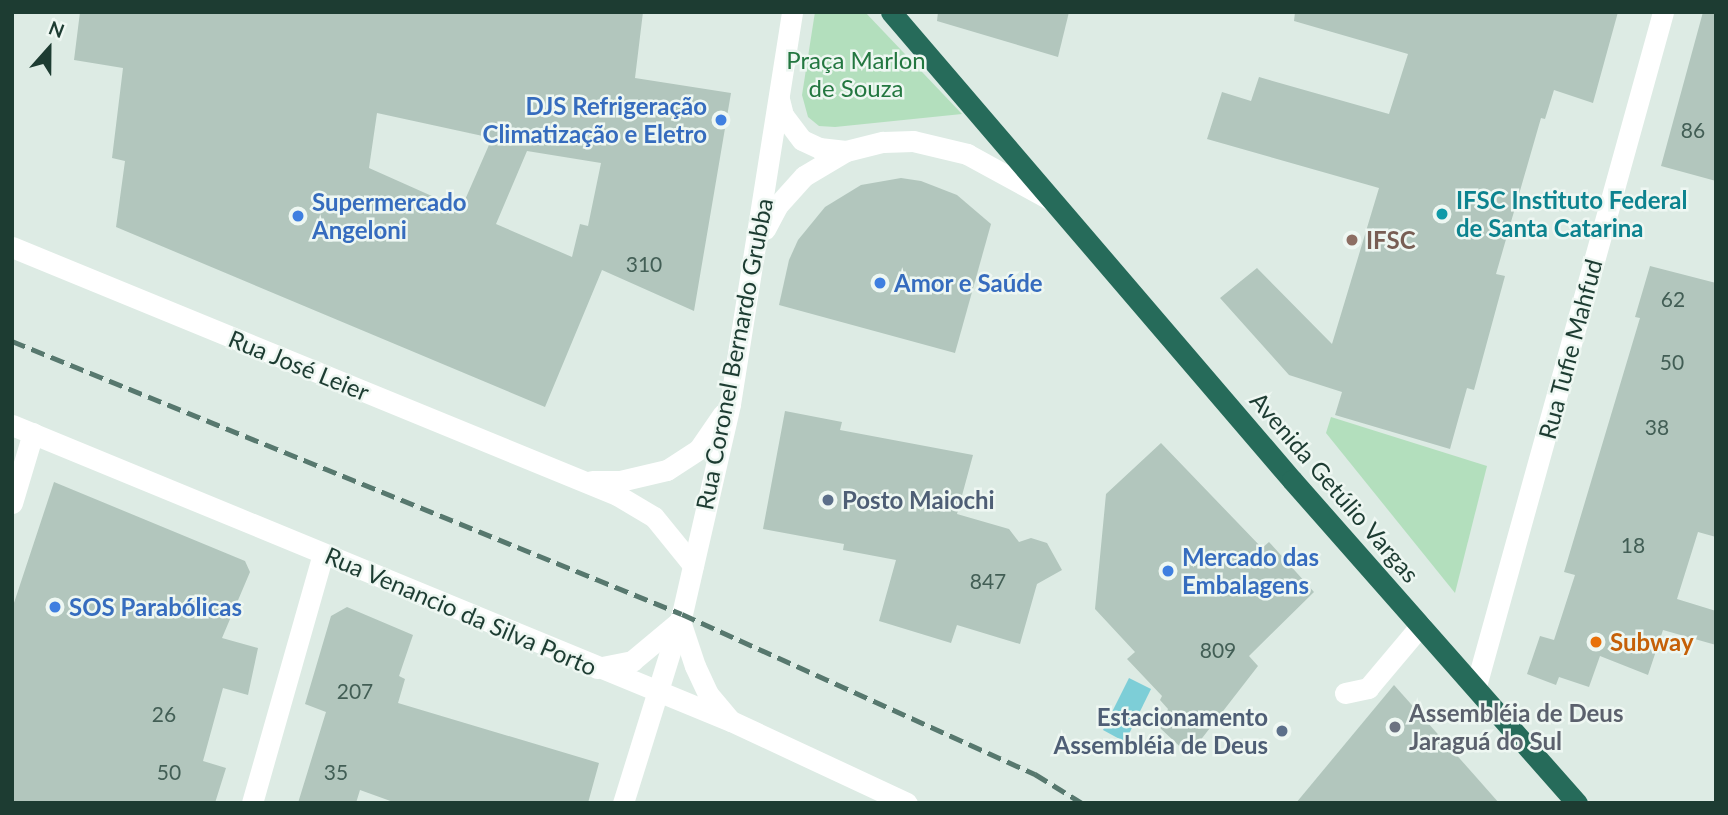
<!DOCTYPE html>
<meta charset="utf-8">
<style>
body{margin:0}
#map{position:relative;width:1728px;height:815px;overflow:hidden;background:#ddebe4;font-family:Lato,sans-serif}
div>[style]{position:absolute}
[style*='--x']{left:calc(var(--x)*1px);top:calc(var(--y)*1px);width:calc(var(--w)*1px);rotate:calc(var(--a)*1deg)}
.green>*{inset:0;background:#b3dfbd}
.water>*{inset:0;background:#7dced7}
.building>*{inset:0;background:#b2c6bd}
.minor>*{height:21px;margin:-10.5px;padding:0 10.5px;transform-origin:10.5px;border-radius:10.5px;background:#fff}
.highway>*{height:21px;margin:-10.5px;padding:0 10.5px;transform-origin:10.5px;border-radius:10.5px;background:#266b5a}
.rail>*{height:5px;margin-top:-2.5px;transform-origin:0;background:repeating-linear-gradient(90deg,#57786e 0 14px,transparent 0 21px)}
.dots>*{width:19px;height:19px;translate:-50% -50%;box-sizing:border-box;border:4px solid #eef7f2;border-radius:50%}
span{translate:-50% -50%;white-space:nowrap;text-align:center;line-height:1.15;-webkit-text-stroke:5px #eef7f2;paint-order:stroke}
.number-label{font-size:21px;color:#425e55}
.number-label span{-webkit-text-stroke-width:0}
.park-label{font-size:24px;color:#237740}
.shop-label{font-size:24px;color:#366cbe;font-weight:700}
.right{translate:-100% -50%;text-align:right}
.left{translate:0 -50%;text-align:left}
.culture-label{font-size:24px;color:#0d838f;font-weight:700}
.education-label{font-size:24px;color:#785e54;font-weight:700}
.street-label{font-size:24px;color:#1d3c32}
.service-label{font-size:24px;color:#4e5e75;font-weight:700}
.food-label{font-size:24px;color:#c56008;font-weight:700}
.worship-label{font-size:24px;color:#5b616d;font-weight:700}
.frame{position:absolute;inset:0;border:14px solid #1d3c32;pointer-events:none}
.north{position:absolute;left:14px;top:14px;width:70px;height:70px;-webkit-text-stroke:5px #eef7f2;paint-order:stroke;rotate:21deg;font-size:19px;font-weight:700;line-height:28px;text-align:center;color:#1d3c32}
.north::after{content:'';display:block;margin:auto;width:24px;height:32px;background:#1d3c32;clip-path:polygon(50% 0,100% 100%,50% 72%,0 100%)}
</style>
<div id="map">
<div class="green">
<i style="clip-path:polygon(815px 12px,865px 12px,962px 114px,835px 127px,819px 126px,808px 117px,802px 95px)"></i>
<i style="clip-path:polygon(1331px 417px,1487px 466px,1455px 593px,1326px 433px)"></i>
</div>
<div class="water">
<i style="clip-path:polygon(1129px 678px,1151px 689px,1125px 742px,1103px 730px)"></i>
</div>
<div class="building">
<i style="clip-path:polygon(evenodd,80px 12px,643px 12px,635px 78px,731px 93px,694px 311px,602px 270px,545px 407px,116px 227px,125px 161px,112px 158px,123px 68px,74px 60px,80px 12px,377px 113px,492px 138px,461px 209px,369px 168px,377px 113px,80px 12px,527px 151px,601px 163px,588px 226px,580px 224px,572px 257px,496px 224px,527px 151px)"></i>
<i style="clip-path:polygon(938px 12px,1069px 12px,1058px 57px,937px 21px)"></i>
<i style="clip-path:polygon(1295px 12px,1618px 12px,1593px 103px,1554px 90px,1545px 119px,1541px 118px,1496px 274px,1505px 276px,1474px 390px,1467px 388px,1450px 449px,1335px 415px,1342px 392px,1289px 375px,1220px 298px,1257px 268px,1332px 344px,1379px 188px,1207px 139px,1222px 92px,1251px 101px,1259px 77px,1389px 114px,1408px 54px,1294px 21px)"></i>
<i style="clip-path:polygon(1703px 12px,1716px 12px,1716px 181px,1661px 166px)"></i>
<i style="clip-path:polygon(901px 178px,921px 181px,957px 195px,991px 224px,955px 353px,779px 305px,789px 260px,798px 240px,825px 207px,861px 185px)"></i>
<i style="clip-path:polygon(1650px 266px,1716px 283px,1716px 537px,1698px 532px,1677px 599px,1716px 611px,1716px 645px,1663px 630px,1648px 675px,1600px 656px,1589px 687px,1559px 677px,1556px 685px,1527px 674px,1540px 636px,1554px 640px,1575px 575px,1564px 572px,1640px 318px,1635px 317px)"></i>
<i style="clip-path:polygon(785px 411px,842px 422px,840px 430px,973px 455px,957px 514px,1009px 529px,1019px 542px,1031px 538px,1047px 543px,1062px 570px,1037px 584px,1020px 644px,957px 625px,951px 643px,879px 621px,896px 560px,843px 550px,844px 544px,763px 529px)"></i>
<i style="clip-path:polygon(1161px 443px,1262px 548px,1269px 542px,1314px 592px,1249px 656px,1258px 666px,1189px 755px,1160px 728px,1168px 709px,1160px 700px,1162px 696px,1127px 659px,1135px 652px,1095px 609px,1106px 494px)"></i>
<i style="clip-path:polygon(54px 482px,245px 561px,250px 572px,222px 638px,258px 648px,248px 695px,223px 688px,203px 761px,226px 768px,215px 803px,12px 803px,12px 609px)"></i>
<i style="clip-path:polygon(347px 607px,413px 635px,399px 676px,405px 679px,398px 703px,599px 763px,588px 803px,396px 803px,360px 790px,356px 803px,298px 803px,326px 712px,305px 704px,331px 616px)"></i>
<i style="clip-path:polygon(1394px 685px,1469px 769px,1499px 803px,1296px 803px)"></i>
</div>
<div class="minor">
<i style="--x:779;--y:99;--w:16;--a:76"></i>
<i style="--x:783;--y:115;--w:31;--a:53"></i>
<i style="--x:802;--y:140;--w:19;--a:25"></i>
<i style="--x:819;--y:148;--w:27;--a:6"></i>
<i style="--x:765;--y:229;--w:26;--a:-62"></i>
<i style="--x:777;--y:206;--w:40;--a:-48"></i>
<i style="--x:804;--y:176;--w:49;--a:-30.8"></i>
<i style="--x:846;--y:151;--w:38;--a:-14"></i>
<i style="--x:883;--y:142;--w:30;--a:-2"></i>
<i style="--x:913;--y:141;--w:56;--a:13.5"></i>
<i style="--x:967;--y:154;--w:96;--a:28.7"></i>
<i style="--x:12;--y:247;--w:654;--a:22.29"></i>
<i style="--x:617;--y:495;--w:43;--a:30.7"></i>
<i style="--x:654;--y:517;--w:62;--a:50.9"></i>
<i style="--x:12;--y:425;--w:778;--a:22.38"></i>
<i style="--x:731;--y:721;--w:194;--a:25"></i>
<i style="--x:592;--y:481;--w:28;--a:0"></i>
<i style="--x:620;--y:481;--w:48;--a:-13.2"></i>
<i style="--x:667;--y:470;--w:38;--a:-33"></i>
<i style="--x:699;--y:449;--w:42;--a:-55.6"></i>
<i style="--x:12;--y:503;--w:73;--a:-73.3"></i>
<i style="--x:680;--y:621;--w:47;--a:71.6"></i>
<i style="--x:695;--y:666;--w:31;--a:65"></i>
<i style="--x:708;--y:694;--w:34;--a:50"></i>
<i style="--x:597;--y:668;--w:36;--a:-11"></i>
<i style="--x:632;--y:661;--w:62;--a:-39.8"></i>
<i style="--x:1476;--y:686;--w:699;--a:-74.49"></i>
<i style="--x:1345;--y:693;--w:24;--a:-12"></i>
<i style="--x:1368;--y:688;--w:82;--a:-49.9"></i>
<i style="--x:252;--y:803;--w:259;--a:-74.1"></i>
<i style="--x:623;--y:803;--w:198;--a:-72.7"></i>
<i style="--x:682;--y:614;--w:215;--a:-77.1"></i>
<i style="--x:730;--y:404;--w:397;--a:-81"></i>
</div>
<div class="highway">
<i style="--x:891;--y:12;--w:616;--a:49.41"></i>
<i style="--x:1292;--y:480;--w:431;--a:48.6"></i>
</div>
<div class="rail">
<i style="--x:12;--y:341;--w:723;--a:22.17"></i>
<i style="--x:682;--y:614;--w:388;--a:24.4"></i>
<i style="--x:1035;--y:774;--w:55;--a:31.7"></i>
</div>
<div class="dots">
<i style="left:721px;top:120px;background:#3f7fe0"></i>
<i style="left:1442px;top:214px;background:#0f9aa8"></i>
<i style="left:298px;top:216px;background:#3f7fe0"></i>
<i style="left:1352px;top:240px;background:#8d6e63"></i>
<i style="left:880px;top:283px;background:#3f7fe0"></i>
<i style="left:828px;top:500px;background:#5c6f8a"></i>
<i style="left:1168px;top:571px;background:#3f7fe0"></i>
<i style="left:55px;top:607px;background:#3f7fe0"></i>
<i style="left:1596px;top:642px;background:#e8710a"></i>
<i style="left:1395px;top:727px;background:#6b7280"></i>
<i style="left:1282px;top:731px;background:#5c6f8a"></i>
</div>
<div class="number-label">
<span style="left:1693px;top:130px">86</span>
<span style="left:644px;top:264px">310</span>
<span style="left:1673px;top:299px">62</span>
<span style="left:1672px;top:362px">50</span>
<span style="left:1657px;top:427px">38</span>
<span style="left:1633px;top:545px">18</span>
<span style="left:988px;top:581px">847</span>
<span style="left:1218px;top:650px">809</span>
<span style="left:355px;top:691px">207</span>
<span style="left:164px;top:714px">26</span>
<span style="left:169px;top:772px">50</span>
<span style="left:336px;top:772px">35</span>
</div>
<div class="park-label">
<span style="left:856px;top:74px">Praça Marlon<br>de Souza</span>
</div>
<div class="shop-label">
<span class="right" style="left:707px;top:120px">DJS Refrigeração<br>Climatização e Eletro</span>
<span class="left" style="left:312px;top:216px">Supermercado<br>Angeloni</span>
<span class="left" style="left:894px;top:283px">Amor e Saúde</span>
<span class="left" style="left:1182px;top:571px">Mercado das<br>Embalagens</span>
<span class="left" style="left:69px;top:607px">SOS Parabólicas</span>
</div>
<div class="culture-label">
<span class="left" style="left:1456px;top:214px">IFSC Instituto Federal<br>de Santa Catarina</span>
</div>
<div class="education-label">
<span class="left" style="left:1366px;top:240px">IFSC</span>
</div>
<div class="street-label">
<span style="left:1570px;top:349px;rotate:-75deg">Rua Tufie Mahfud</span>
<span style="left:734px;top:354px;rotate:-79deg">Rua Coronel Bernardo Grubba</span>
<span style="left:299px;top:365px;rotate:22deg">Rua José Leier</span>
<span style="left:1335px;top:487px;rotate:49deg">Avenida Getúlio Vargas</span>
<span style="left:461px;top:611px;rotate:23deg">Rua Venancio da Silva Porto</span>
</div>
<div class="service-label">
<span class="left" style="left:842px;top:500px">Posto Maiochi</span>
<span class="right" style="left:1268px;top:731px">Estacionamento<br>Assembléia de Deus</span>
</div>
<div class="food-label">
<span class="left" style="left:1610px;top:642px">Subway</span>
</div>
<div class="worship-label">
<span class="left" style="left:1409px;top:727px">Assembléia de Deus<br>Jaraguá do Sul</span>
</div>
<div class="frame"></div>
<div class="north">N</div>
</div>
